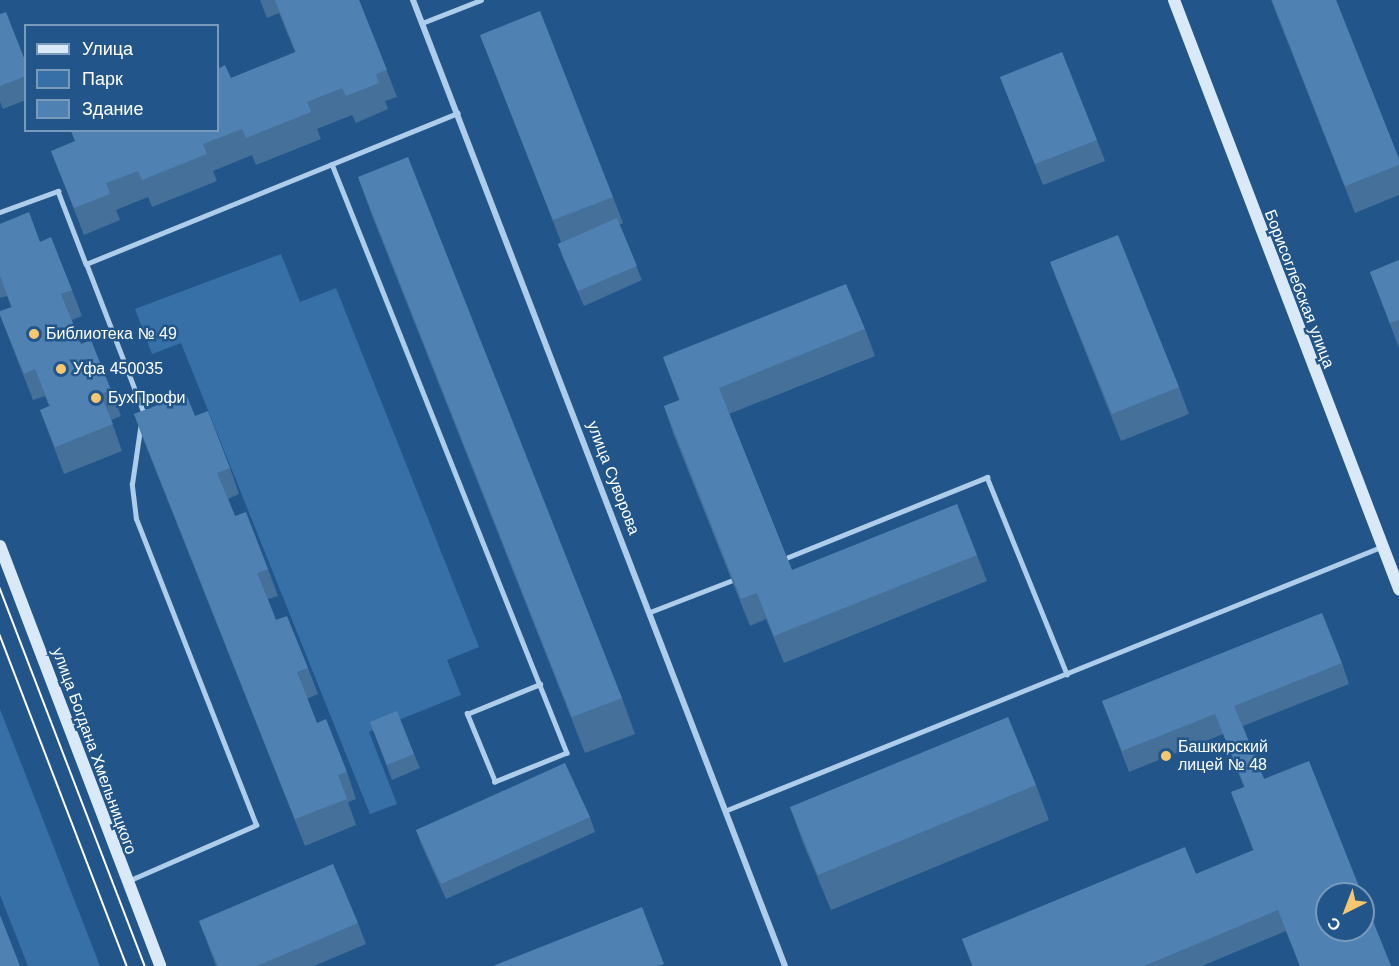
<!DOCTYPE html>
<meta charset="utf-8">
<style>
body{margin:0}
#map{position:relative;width:1399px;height:966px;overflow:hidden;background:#22568a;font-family:Helvetica,sans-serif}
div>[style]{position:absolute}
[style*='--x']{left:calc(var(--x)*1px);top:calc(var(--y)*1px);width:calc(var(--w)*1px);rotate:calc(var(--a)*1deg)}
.green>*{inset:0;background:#3670a7}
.lane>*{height:4.5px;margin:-2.25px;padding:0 2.25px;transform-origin:2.25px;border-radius:2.25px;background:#aecdeb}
.street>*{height:6px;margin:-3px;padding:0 3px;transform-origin:3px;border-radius:3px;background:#aecdeb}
.secondary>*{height:12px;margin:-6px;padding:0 6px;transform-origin:6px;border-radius:6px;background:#dae9f8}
.tram>*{height:1.5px;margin:-0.75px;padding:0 0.75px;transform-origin:0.75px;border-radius:0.75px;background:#fff}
.wall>*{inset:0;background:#44709a}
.building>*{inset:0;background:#4f82b3}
.dots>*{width:16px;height:16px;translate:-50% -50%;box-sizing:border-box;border:3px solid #22568a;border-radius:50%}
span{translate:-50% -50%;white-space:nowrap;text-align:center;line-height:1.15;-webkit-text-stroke:5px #22568a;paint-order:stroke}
.street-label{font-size:16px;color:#fff}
.poi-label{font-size:16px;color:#fff}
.left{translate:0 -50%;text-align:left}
.legend{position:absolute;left:24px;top:24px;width:195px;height:108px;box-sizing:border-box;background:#22568a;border:2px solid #7a9ab9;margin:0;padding:8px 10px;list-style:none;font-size:18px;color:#fff}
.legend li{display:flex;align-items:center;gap:12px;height:30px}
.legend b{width:30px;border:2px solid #7a9ab9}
.north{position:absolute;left:1315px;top:882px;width:60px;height:60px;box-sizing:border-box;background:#22568a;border:2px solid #7a9ab9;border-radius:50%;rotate:222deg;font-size:16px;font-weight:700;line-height:24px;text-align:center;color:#fff}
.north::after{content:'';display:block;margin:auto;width:21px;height:27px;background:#f7c770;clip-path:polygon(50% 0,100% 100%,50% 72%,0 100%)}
</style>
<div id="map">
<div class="green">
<i style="clip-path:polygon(281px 254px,300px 302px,336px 288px,479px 647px,447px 660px,461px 695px,369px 732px,397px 804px,370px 814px,181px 343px,152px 354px,135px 309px)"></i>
<i style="clip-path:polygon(0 709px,100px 966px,28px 966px,0 895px)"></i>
</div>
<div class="lane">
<i style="--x:422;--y:23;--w:63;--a:-21.3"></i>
<i style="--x:332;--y:164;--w:634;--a:68.25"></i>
<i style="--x:567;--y:753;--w:78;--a:158.1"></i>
<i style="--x:495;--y:782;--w:74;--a:-112.4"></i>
<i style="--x:467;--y:714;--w:79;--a:-22.3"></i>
<i style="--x:0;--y:212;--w:62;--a:-19.9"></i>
<i style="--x:58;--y:191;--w:78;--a:69"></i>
<i style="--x:144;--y:414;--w:161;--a:-111.1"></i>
<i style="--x:86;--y:264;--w:401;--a:-22.1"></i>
<i style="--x:786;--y:558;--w:217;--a:-21.9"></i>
<i style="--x:987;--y:477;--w:213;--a:67.9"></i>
<i style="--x:650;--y:612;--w:89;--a:-21.1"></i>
<i style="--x:727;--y:810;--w:705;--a:-21.91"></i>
<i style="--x:128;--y:881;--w:140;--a:-23.6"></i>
<i style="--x:256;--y:825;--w:329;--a:-111.4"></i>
<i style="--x:136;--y:519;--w:35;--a:-97"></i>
<i style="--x:132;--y:484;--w:63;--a:-81.7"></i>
</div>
<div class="street">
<i style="--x:413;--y:0;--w:1035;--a:68.94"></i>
</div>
<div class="secondary">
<i style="--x:1174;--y:0;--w:631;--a:69.09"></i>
<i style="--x:0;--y:546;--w:449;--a:69.1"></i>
</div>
<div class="tram">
<i style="--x:0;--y:588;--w:405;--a:69"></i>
<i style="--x:0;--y:635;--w:355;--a:69"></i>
</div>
<div class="wall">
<i style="clip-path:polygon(260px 0,359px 0,397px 97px,385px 101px,388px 109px,356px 123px,352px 115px,317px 129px,321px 139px,256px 165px,252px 155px,213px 171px,217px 181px,152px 207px,148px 197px,116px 210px,120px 220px,84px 235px,51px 151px,218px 130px,231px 78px,295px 52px,279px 13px,267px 18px)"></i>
<i style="clip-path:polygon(1271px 0,1336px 0,1399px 159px,1399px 195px,1355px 213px)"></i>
<i style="clip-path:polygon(0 14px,26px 63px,26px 100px,3px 109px,0 102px)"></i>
<i style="clip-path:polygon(480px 35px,613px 197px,623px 223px,619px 225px,642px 280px,584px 306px,563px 258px,558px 244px,561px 242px)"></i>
<i style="clip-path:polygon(1000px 77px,1097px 140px,1105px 161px,1043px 185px)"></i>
<i style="clip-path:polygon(358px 177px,622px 698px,635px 734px,585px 753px,371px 213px)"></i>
<i style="clip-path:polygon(0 224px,40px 242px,72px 290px,82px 316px,72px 320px,81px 344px,111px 390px,121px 416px,111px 420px,122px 451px,64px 474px,40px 410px,49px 406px,45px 396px,33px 400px,0 315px,11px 307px,7px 296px,0 298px)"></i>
<i style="clip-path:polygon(1399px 260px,1399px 348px,1370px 272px)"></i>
<i style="clip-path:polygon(1050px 262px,1179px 387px,1189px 414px,1121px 441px,1060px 288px)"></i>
<i style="clip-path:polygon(865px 329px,875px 356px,729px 414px,792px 570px,977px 555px,987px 581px,784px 663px,766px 619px,750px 626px,673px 433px,664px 406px,679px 400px,663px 357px)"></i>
<i style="clip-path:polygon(134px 414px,195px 416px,230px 468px,239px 494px,228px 499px,235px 516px,268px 569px,278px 596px,268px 599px,276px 620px,308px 668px,318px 694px,307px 699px,317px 723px,347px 772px,356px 799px,348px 802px,356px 825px,305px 846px,144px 441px)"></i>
<i style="clip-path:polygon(1342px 663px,1349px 684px,1243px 726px,1264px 779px,1391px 966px,1300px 966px,1286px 931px,1202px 966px,972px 966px,962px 939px,1196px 874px,1253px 850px,1231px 792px,1244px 787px,1223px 734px,1129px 772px,1102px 701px)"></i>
<i style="clip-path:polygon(370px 722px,414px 754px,420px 768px,392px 780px)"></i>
<i style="clip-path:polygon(1036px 785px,1049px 820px,831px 910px,803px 843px,790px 807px)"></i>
<i style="clip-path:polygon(590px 817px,595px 832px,446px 899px,421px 844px,416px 830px)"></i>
<i style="clip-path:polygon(199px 921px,358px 923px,366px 944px,314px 966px,216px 966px)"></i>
</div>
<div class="building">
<i style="clip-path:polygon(275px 0,359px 0,387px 70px,376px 74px,379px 83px,346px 96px,342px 88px,307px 102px,311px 112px,246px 138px,242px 129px,203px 144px,207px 154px,142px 180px,138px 171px,106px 183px,110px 194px,74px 208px,51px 151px,75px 141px,71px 131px,72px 130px,218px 130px,218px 69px,225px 65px,231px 78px,296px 52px)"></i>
<i style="clip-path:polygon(1272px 0,1336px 0,1399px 159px,1399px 165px,1345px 186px)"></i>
<i style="clip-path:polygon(540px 11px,613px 197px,553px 220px,480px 35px)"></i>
<i style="clip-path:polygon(6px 12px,26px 63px,26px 76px,0 86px,0 14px)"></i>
<i style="clip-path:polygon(1062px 52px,1097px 140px,1035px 164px,1000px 77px)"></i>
<i style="clip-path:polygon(408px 157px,622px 698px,572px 717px,358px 177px)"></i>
<i style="clip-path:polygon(29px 212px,40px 242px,51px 237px,72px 290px,61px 294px,81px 344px,91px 340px,111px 390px,100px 394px,113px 424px,55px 447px,40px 410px,50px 406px,35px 369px,24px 374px,0 315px,0 311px,12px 307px,0 276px,0 224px)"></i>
<i style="clip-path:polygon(617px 218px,637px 266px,578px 291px,558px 244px)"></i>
<i style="clip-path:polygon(1118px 235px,1179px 387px,1112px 414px,1050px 262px)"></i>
<i style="clip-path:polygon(1399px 260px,1399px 320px,1390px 323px,1370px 272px)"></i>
<i style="clip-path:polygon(846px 284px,865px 329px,719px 388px,792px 570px,957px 504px,977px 555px,774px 636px,757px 593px,741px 599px,664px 406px,680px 400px,663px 357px)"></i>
<i style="clip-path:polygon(186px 394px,195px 416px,208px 411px,230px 468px,217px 473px,235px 516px,246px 512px,268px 569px,257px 573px,276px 620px,287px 616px,308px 668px,297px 672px,317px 723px,326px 719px,347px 772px,338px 775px,347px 799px,295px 819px,134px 414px)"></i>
<i style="clip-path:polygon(1322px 613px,1342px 663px,1234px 706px,1264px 779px,1309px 761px,1362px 894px,1327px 894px,1327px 930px,1363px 930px,1363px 896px,1391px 966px,1300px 966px,1278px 910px,1144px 966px,973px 966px,962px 939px,1185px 847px,1196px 874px,1254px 850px,1231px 792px,1245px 787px,1215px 714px,1122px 751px,1102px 701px)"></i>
<i style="clip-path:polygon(397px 711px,414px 754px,387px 765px,370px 722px)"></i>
<i style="clip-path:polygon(1008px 717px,1036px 785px,818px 875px,790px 807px)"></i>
<i style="clip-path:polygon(565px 763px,590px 817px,441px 884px,416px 830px)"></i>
<i style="clip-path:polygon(333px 864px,358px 923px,257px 966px,218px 966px,199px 921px)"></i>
<i style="clip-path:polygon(642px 907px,664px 964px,658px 966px,493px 966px)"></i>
<i style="clip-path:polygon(0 915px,20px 966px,0 966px)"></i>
</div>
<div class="dots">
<i style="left:34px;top:334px;background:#f7c770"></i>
<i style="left:61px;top:369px;background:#f7c770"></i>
<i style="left:96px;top:398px;background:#f7c770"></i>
<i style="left:1166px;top:756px;background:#f7c770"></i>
</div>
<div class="street-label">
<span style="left:1299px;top:289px;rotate:69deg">Борисоглебская улица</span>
<span style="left:613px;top:478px;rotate:69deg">улица Суворова</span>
<span style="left:94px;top:751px;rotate:70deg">улица Богдана Хмельницкого</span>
</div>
<div class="poi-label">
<span class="left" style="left:46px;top:334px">Библиотека № 49</span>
<span class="left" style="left:73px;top:369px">Уфа 450035</span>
<span class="left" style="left:108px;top:398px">БухПрофи</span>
<span class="left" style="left:1178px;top:756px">Башкирский<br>лицей № 48</span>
</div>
<ul class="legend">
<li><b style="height:8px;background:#dae9f8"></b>Улица</li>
<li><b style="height:16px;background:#3670a7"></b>Парк</li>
<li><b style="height:16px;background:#4f82b3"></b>Здание</li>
</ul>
<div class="north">С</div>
</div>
